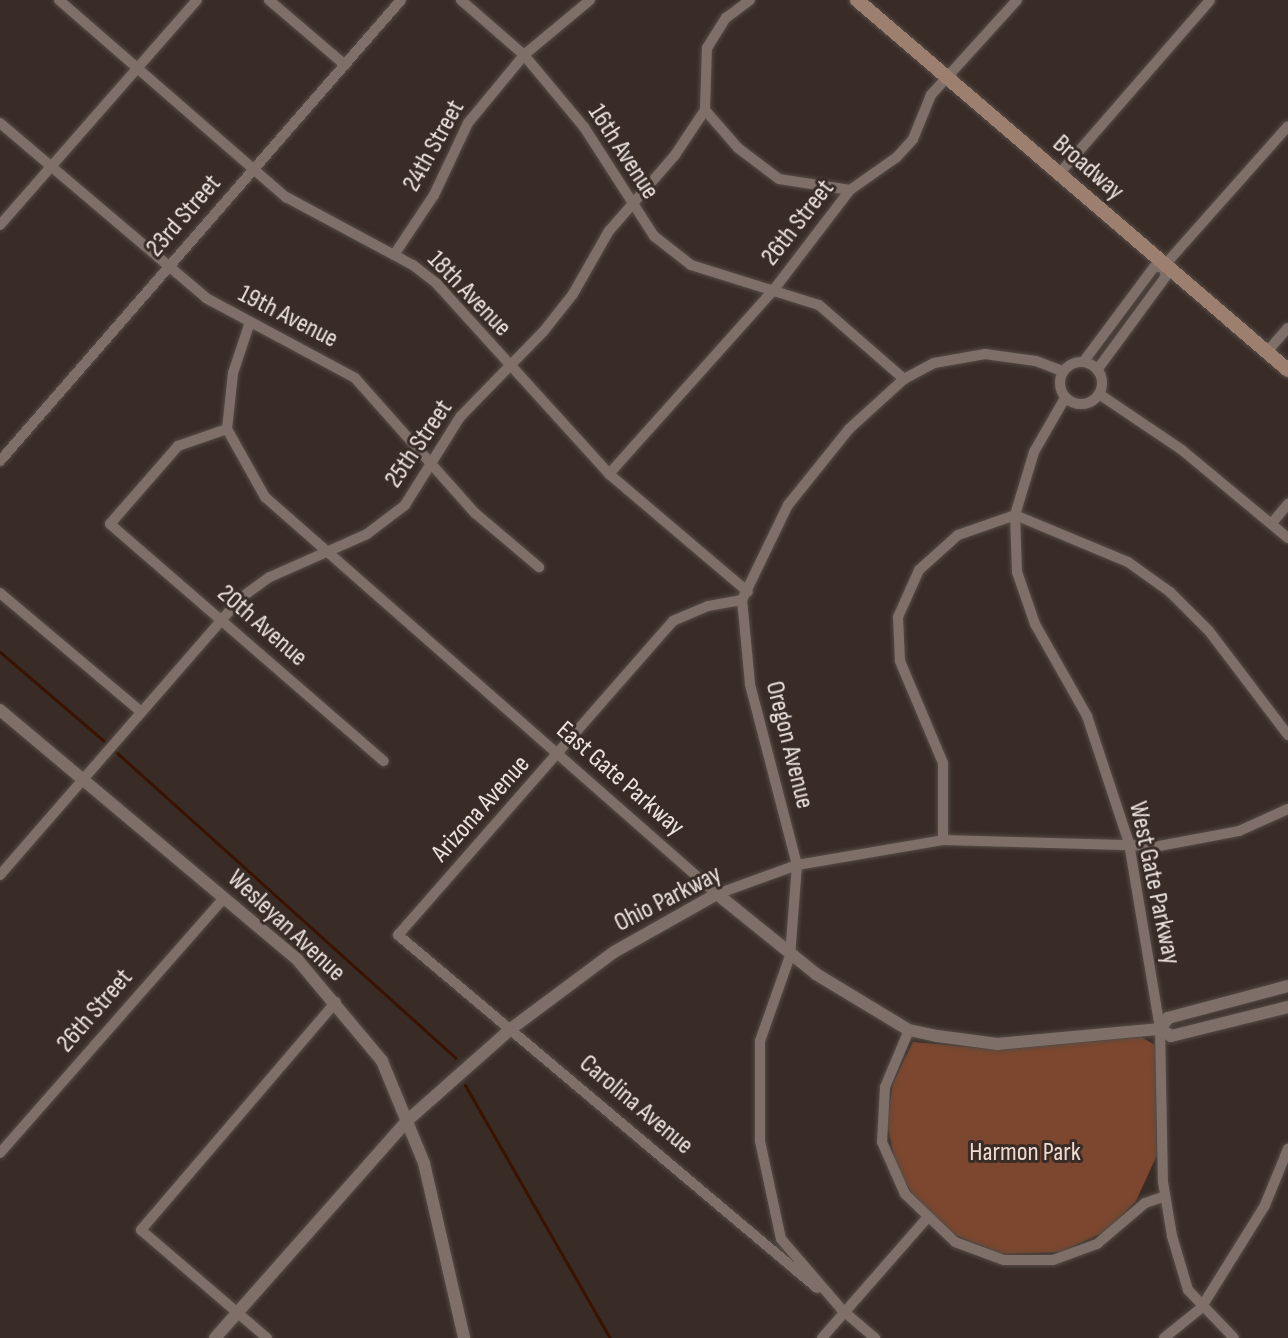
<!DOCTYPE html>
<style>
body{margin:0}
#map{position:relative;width:1288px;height:1338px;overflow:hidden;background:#392c27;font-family:"Sofia Sans Condensed",sans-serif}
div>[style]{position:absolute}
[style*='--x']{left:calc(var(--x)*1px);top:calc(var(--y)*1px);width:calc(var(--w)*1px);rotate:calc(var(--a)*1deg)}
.green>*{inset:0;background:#7c472e}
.stream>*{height:3px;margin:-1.5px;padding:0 1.5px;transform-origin:1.5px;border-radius:1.5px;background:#3a1200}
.roads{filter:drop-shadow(0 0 2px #554b45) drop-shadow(0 0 2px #554b45)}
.minor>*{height:10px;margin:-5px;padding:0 5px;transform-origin:5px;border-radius:5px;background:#7e7069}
.minor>.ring{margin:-5px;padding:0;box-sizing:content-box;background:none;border:10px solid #7e7069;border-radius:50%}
.tertiary>*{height:12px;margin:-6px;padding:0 6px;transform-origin:6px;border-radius:6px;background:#7e7069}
.secondary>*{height:14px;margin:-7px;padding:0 7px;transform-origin:7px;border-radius:7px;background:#9d7f70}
span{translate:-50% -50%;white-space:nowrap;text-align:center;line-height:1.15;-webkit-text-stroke:6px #392c27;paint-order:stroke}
.street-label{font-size:26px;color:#ece3e0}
.park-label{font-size:26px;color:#f2dbd0}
</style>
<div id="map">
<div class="green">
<i style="clip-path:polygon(1141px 1037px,1155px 1045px,1157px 1155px,1136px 1201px,1106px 1231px,1061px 1252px,1002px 1254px,950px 1233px,911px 1192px,896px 1165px,887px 1123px,893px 1083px,913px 1042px,1000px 1050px)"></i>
</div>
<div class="stream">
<i style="--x:0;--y:652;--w:137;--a:40.6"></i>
<i style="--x:116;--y:752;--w:457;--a:42"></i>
<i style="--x:465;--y:1085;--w:292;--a:60.2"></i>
</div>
<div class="roads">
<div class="minor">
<i style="--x:59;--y:0;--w:301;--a:41"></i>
<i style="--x:286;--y:197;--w:144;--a:28.2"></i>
<i style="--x:413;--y:265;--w:31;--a:38"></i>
<i style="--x:437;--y:284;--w:256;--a:47.8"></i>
<i style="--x:609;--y:474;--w:182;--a:40.3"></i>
<i style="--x:269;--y:0;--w:100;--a:40.5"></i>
<i style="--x:461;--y:0;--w:84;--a:41.1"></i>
<i style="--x:524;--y:55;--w:94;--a:50.2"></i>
<i style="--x:584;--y:127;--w:130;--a:57.3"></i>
<i style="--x:654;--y:236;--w:47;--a:38.1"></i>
<i style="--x:691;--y:265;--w:134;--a:17.4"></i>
<i style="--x:819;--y:305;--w:113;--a:41"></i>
<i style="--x:705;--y:110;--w:50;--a:49"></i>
<i style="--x:738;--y:148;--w:51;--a:37.1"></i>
<i style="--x:779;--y:179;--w:72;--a:8.8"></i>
<i style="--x:0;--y:123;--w:270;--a:40.3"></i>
<i style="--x:206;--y:298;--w:169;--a:28.2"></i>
<i style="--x:355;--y:378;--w:181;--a:48.4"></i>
<i style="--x:475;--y:513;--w:84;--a:40.2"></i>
<i style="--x:1059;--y:174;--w:230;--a:-49"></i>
<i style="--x:0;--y:225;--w:299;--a:-48.8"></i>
<i style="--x:394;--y:255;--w:72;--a:-56.3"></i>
<i style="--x:434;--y:195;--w:80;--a:-64.7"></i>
<i style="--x:468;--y:123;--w:88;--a:-50.5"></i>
<i style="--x:524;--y:55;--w:86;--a:-39.8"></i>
<i style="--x:1163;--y:267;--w:188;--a:-48.4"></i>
<i style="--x:249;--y:325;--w:51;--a:108.4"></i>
<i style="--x:233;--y:373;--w:56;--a:96.1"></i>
<i style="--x:227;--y:429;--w:78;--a:60.8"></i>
<i style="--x:265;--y:497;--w:602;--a:41.29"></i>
<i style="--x:717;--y:894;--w:85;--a:-19.9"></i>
<i style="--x:797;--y:865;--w:148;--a:-9.7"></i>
<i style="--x:943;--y:840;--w:216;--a:1.6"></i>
<i style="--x:1159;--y:846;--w:81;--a:-10.6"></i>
<i style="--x:1239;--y:831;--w:54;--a:-24.2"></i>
<i style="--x:1266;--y:353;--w:33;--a:-49"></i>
<i style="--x:1084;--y:361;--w:117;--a:-53.3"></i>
<i style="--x:1154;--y:267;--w:9;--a:0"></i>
<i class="ring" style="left:1060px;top:362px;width:32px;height:32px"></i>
<i style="--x:1097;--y:370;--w:117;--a:-53.7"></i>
<i style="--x:1166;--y:276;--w:9;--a:-108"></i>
<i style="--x:1099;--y:394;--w:100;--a:34"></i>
<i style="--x:1182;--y:450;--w:138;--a:39.7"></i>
<i style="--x:1065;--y:398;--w:62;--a:119.9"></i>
<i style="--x:1034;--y:452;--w:66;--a:106.8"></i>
<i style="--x:1015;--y:515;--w:57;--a:88"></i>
<i style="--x:1017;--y:572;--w:55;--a:70.9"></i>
<i style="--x:1035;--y:624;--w:106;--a:60.5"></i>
<i style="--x:1087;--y:716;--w:134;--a:71.7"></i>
<i style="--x:1129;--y:843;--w:189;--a:80.5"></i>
<i style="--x:1160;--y:1029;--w:153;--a:88.9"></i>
<i style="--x:1163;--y:1182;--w:55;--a:80.5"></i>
<i style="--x:1172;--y:1236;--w:56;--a:73.5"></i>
<i style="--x:1188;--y:1290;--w:66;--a:46.2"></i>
<i style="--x:227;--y:429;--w:52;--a:160.9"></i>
<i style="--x:178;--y:446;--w:103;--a:131.1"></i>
<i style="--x:110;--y:524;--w:362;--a:40.9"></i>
<i style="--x:0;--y:461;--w:611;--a:-48.98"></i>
<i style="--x:609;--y:474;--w:244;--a:-48.2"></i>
<i style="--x:772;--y:292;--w:128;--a:-52.6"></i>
<i style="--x:850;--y:190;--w:57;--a:-35.1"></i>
<i style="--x:897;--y:157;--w:24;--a:-48"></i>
<i style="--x:913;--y:139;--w:48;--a:-67.8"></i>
<i style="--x:931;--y:95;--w:128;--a:-47.8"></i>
<i style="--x:1272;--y:523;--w:25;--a:-50"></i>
<i style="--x:0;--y:593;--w:183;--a:40.1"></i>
<i style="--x:742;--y:600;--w:35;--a:170"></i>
<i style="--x:708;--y:606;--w:38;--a:157"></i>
<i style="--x:673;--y:621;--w:417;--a:131.2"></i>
<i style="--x:398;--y:935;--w:548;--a:40.11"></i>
<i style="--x:943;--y:840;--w:77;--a:-90"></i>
<i style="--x:943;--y:763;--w:111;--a:-112.9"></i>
<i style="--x:900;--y:661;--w:44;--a:-92.6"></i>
<i style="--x:898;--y:617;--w:51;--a:-65.9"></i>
<i style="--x:919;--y:570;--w:52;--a:-41.9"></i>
<i style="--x:958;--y:535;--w:60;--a:-19.3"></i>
<i style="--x:1015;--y:515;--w:122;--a:22.6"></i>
<i style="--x:1128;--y:562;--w:52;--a:35.5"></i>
<i style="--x:1170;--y:592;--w:55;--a:45"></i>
<i style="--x:1209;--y:631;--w:131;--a:52.8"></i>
<i style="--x:0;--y:875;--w:369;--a:-49"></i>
<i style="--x:242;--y:597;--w:34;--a:-36"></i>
<i style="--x:270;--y:577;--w:106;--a:-23.9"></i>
<i style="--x:367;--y:534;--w:48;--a:-37.3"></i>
<i style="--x:405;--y:505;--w:104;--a:-58"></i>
<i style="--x:460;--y:417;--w:119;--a:-45.7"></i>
<i style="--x:543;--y:332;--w:48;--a:-51.7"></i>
<i style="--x:573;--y:294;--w:73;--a:-60.3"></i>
<i style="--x:609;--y:231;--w:101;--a:-49"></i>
<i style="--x:675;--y:155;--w:54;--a:-56.3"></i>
<i style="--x:705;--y:110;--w:62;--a:-88.2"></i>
<i style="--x:707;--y:48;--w:36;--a:-58"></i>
<i style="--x:726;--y:18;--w:30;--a:-37"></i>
<i style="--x:909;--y:1030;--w:62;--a:112.8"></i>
<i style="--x:885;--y:1087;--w:55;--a:93.1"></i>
<i style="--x:882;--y:1142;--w:57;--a:66.1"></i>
<i style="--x:905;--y:1194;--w:69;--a:43.8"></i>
<i style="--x:955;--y:1242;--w:52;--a:20.2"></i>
<i style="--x:1004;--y:1260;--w:49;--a:0"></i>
<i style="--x:1053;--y:1260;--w:47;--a:-20"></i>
<i style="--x:1097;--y:1244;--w:63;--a:-40.5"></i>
<i style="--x:1145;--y:1203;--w:21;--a:-19"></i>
<i style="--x:0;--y:1153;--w:339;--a:-48.7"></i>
<i style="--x:841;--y:1309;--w:45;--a:40.5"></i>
<i style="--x:844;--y:1312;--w:96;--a:-130.8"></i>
<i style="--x:781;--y:1239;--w:100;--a:-102.1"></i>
<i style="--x:760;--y:1141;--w:100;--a:-90"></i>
<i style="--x:760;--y:1041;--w:90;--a:-70.6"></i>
<i style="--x:790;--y:956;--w:91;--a:-85.6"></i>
<i style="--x:797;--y:865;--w:187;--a:-104.6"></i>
<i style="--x:750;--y:684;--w:84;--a:-95.4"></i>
<i style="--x:742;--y:600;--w:106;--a:-64.2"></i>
<i style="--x:788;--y:505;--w:97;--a:-51.2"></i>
<i style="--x:849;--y:429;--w:74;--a:-42.3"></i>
<i style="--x:904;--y:379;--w:34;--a:-28"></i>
<i style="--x:934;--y:363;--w:52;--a:-10"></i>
<i style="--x:985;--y:354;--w:51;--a:7.8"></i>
<i style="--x:1036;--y:361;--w:28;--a:21"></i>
<i style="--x:267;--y:1338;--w:166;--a:-139.4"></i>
<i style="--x:141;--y:1230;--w:300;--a:-49.5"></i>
<i style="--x:822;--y:1338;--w:158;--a:-48.8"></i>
<i style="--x:1164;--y:1338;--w:48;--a:-39"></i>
<i style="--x:1201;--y:1308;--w:121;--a:-58.1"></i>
<i style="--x:1265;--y:1205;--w:61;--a:-67.7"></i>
</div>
<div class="tertiary">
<i style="--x:0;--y:710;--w:386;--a:40"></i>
<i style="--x:296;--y:958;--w:134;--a:50.1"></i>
<i style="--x:382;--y:1061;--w:110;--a:67.6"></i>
<i style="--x:424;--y:1163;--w:180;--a:77.1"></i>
<i style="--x:1160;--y:1029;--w:14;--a:-54"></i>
<i style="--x:1168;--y:1018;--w:124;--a:-14.9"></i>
<i style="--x:215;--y:1338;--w:293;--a:-48.5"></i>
<i style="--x:409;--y:1119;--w:137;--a:-41.5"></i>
<i style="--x:512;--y:1028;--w:127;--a:-36.7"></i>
<i style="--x:614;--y:952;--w:118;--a:-29.4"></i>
<i style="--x:717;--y:894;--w:127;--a:38.9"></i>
<i style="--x:816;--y:974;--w:109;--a:31.1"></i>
<i style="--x:909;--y:1030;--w:29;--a:12"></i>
<i style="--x:937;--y:1036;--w:61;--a:7.6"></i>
<i style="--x:997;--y:1044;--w:164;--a:-5.3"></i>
<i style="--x:1160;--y:1029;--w:13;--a:32"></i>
<i style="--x:1171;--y:1036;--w:121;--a:-13.9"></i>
</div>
<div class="secondary">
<i style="--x:857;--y:0;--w:568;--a:40.65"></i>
</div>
</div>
<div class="street-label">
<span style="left:434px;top:146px;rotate:-61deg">24th Street</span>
<span style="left:623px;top:152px;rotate:57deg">16th Avenue</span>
<span style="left:1088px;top:168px;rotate:41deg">Broadway</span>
<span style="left:184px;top:216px;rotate:-49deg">23rd Street</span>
<span style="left:798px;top:223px;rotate:-52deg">26th Street</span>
<span style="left:469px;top:294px;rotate:46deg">18th Avenue</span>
<span style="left:288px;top:317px;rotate:27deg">19th Avenue</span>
<span style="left:419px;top:444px;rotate:-56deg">25th Street</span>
<span style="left:262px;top:626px;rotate:41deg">20th Avenue</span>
<span style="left:789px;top:745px;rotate:76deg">Oregon Avenue</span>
<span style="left:620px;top:779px;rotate:41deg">East Gate Parkway</span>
<span style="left:481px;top:809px;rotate:-48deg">Arizona Avenue</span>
<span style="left:1154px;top:883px;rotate:78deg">West Gate Parkway</span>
<span style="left:668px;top:899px;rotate:-27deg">Ohio Parkway</span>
<span style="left:286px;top:926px;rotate:43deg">Wesleyan Avenue</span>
<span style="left:95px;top:1011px;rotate:-49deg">26th Street</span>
<span style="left:636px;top:1105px;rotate:40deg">Carolina Avenue</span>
</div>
<div class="park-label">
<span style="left:1025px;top:1153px">Harmon Park</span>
</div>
</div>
